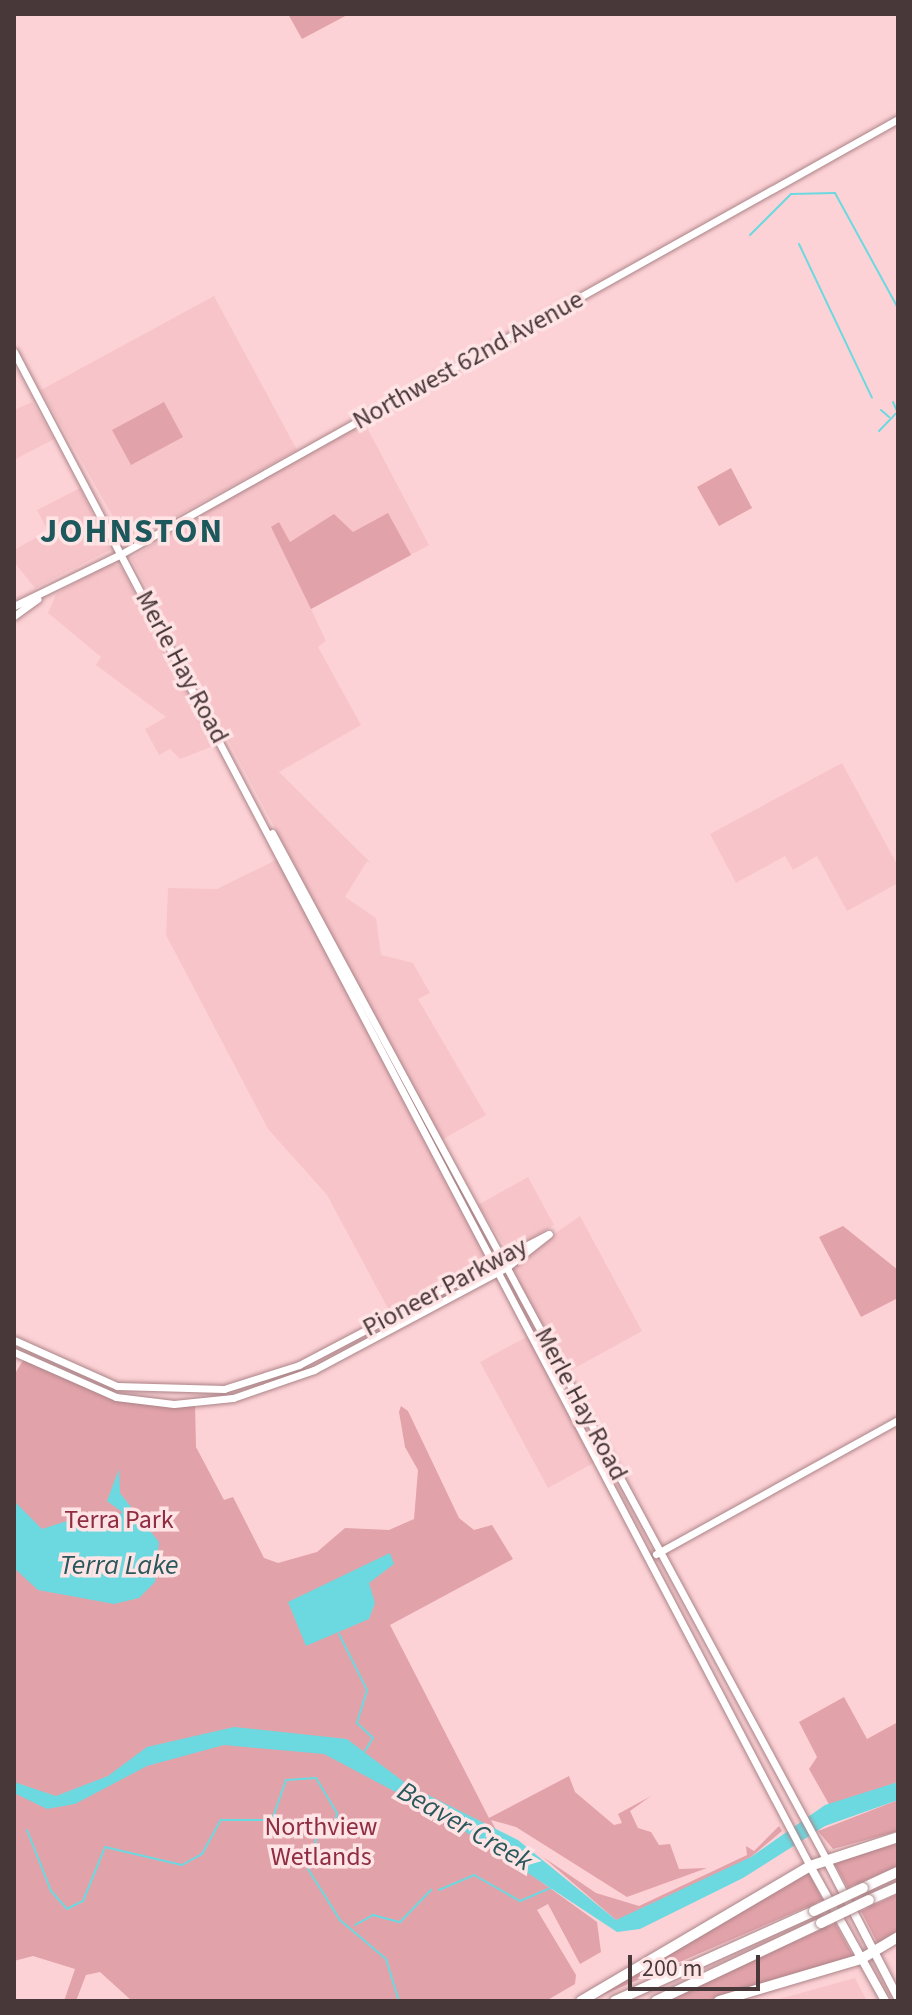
<!DOCTYPE html>
<style>
body{margin:0}
#map{position:relative;width:912px;height:2015px;overflow:hidden;background:#fdd2d6;font-family:"Source Sans 3",sans-serif}
div>[style]{position:absolute}
[style*='--x']{left:calc(var(--x)*1px);top:calc(var(--y)*1px);width:calc(var(--w)*1px);rotate:calc(var(--a)*1deg)}
.built>*{inset:0;background:#f7c4c9}
.green>*{inset:0;background:#e2a2a9}
.water>*{inset:0;background:#6cd9e0}
.stream>*{height:2px;margin:-1px;padding:0 1px;transform-origin:1px;border-radius:1px;background:#6cd9e0}
.roads{filter:drop-shadow(0 0 2px #ab8488) drop-shadow(0 0 2px #ab8488)}
.secondary>*{height:7px;margin:-3.5px;padding:0 3.5px;transform-origin:3.5px;border-radius:3.5px;background:#fff}
.primary>*{height:8px;margin:-4px;padding:0 4px;transform-origin:4px;border-radius:4px;background:#fff}
.highway>*{height:10px;margin:-5px;padding:0 5px;transform-origin:5px;border-radius:5px;background:#fff}
.bridges{filter:drop-shadow(0 0 2px #ab8488) drop-shadow(0 0 2px #ab8488)}
.highway-bridge>*{height:10px;margin:-5px;padding:0 5px;transform-origin:5px;border-radius:5px;background:#fff}
span{translate:-50% -50%;white-space:nowrap;text-align:center;line-height:1.15;-webkit-text-stroke:7px #ffe4e6;paint-order:stroke}
.street-label{font-size:26px;color:#493839}
.park-label{font-size:26px;color:#8f2e42}
.water-label{font-size:28px;color:#28585b;font-style:italic}
.district-label{font-size:34px;color:#1d595c;font-weight:700;letter-spacing:2px}
.frame{position:absolute;inset:0;border:16px solid #493839;pointer-events:none}
.scale{position:absolute;left:628px;top:1955px;width:132px;height:36px;box-sizing:border-box;border:4px solid #493839;border-top:0;padding-left:10px;font-size:24px;line-height:28px;white-space:nowrap;color:#493839;-webkit-text-stroke:6px #ffe4e6;paint-order:stroke}
</style>
<div id="map">
<div class="built">
<i style="clip-path:polygon(214px 296px,297px 450px,128px 543px,41px 390px)"></i>
<i style="clip-path:polygon(32px 402px,54px 439px,14px 460px,14px 410px)"></i>
<i style="clip-path:polygon(362px 418px,429px 545px,311px 609px,326px 641px,318px 647px,361px 725px,279px 772px,372px 864px,367px 861px,345px 897px,376px 918px,381px 955px,413px 963px,430px 993px,418px 999px,486px 1115px,441px 1140px,131px 558px)"></i>
<i style="clip-path:polygon(80px 488px,110px 550px,35px 588px,14px 562px,14px 550px,48px 531px,37px 510px)"></i>
<i style="clip-path:polygon(111px 563px,121px 567px,216px 745px,180px 759px,170px 749px,159px 755px,145px 729px,166px 717px,96px 665px,101px 657px,48px 613px,56px 594px)"></i>
<i style="clip-path:polygon(842px 763px,898px 866px,898px 883px,847px 911px,817px 856px,793px 870px,785px 856px,736px 883px,710px 834px)"></i>
<i style="clip-path:polygon(280px 858px,494px 1263px,392px 1316px,327px 1195px,268px 1129px,166px 935px,168px 888px,217px 889px)"></i>
<i style="clip-path:polygon(528px 1177px,554px 1225px,509px 1252px,478px 1205px)"></i>
<i style="clip-path:polygon(580px 1216px,642px 1331px,564px 1374px,507px 1267px)"></i>
<i style="clip-path:polygon(532px 1334px,601px 1459px,548px 1488px,480px 1362px)"></i>
<i style="clip-path:polygon(855px 1978px,867px 2001px,772px 2001px)"></i>
</div>
<div class="green">
<i style="clip-path:polygon(288px 14px,349px 14px,302px 39px)"></i>
<i style="clip-path:polygon(164px 402px,183px 437px,131px 465px,112px 430px)"></i>
<i style="clip-path:polygon(731px 468px,752px 508px,719px 526px,697px 487px)"></i>
<i style="clip-path:polygon(388px 513px,411px 555px,311px 609px,271px 527px,279px 522px,290px 542px,334px 514px,353px 532px)"></i>
<i style="clip-path:polygon(843px 1226px,898px 1270px,898px 1298px,861px 1317px,819px 1237px)"></i>
<i style="clip-path:polygon(24px 1359px,116px 1397px,195px 1403px,196px 1447px,224px 1500px,233px 1497px,264px 1558px,278px 1563px,317px 1552px,345px 1528px,389px 1530px,414px 1519px,418px 1470px,405px 1447px,399px 1412px,401px 1406px,408px 1411px,459px 1518px,474px 1530px,492px 1525px,513px 1559px,390px 1625px,489px 1818px,569px 1776px,575px 1792px,614px 1825px,622px 1823px,618px 1814px,651px 1796px,630px 1811px,638px 1828px,651px 1832px,659px 1845px,670px 1844px,679px 1869px,707px 1868px,627px 1897px,516px 1827px,491px 1820px,511px 1860px,597px 1922px,601px 1952px,580px 1964px,548px 1904px,537px 1910px,576px 1975px,575px 1984px,546px 2001px,132px 2001px,100px 1972px,86px 1975px,76px 2001px,64px 2001px,75px 1969px,33px 1956px,14px 1961px,14px 1375px)"></i>
<i style="clip-path:polygon(844px 1697px,867px 1739px,898px 1722px,898px 1782px,830px 1806px,809px 1769px,817px 1757px,799px 1722px)"></i>
<i style="clip-path:polygon(898px 1800px,898px 1831px,833px 1849px,818px 1831px)"></i>
<i style="clip-path:polygon(779px 1826px,782px 1831px,751px 1857px,659px 1906px,616px 1920px,543px 1857px,596px 1893px,639px 1906px,747px 1855px,746px 1846px,754px 1851px)"></i>
<i style="clip-path:polygon(898px 1843px,898px 1866px,848px 1888px,834px 1863px)"></i>
<i style="clip-path:polygon(808px 1871px,823px 1900px,589px 2001px)"></i>
<i style="clip-path:polygon(898px 1894px,898px 1933px,879px 1946px,861px 1911px)"></i>
<i style="clip-path:polygon(835px 1923px,854px 1957px,706px 2001px,664px 2001px)"></i>
</div>
<div class="water">
<i style="clip-path:polygon(119px 1469px,120px 1493px,159px 1542px,155px 1582px,139px 1598px,114px 1604px,38px 1590px,14px 1568px,14px 1501px,42px 1529px,70px 1520px,107px 1530px,122px 1512px,107px 1501px)"></i>
<i style="clip-path:polygon(390px 1553px,394px 1564px,369px 1583px,375px 1603px,369px 1619px,306px 1646px,288px 1602px)"></i>
<i style="clip-path:polygon(234px 1727px,347px 1739px,408px 1785px,518px 1840px,616px 1920px,751px 1857px,825px 1805px,898px 1782px,898px 1800px,825px 1826px,743px 1878px,640px 1929px,617px 1932px,443px 1817px,324px 1754px,224px 1745px,147px 1766px,75px 1804px,47px 1809px,14px 1793px,14px 1782px,56px 1796px,108px 1776px,147px 1747px)"></i>
</div>
<div class="stream">
<i style="--x:750;--y:235;--w:58;--a:-45"></i>
<i style="--x:791;--y:194;--w:44;--a:-1.3"></i>
<i style="--x:835;--y:193;--w:131;--a:61.3"></i>
<i style="--x:799;--y:244;--w:170;--a:64.6"></i>
<i style="--x:893;--y:402;--w:10;--a:66"></i>
<i style="--x:881;--y:410;--w:11;--a:41"></i>
<i style="--x:879;--y:431;--w:28;--a:-46"></i>
<i style="--x:339;--y:1634;--w:63;--a:63.4"></i>
<i style="--x:367;--y:1690;--w:34;--a:107"></i>
<i style="--x:357;--y:1723;--w:22;--a:43"></i>
<i style="--x:373;--y:1738;--w:15;--a:122"></i>
<i style="--x:27;--y:1830;--w:66;--a:68.5"></i>
<i style="--x:51;--y:1891;--w:24;--a:48"></i>
<i style="--x:67;--y:1909;--w:18;--a:-27"></i>
<i style="--x:83;--y:1901;--w:58;--a:-67.8"></i>
<i style="--x:105;--y:1847;--w:79;--a:13.2"></i>
<i style="--x:182;--y:1865;--w:23;--a:-29"></i>
<i style="--x:202;--y:1854;--w:39;--a:-61"></i>
<i style="--x:221;--y:1820;--w:51;--a:0"></i>
<i style="--x:272;--y:1820;--w:42;--a:-70.7"></i>
<i style="--x:286;--y:1780;--w:30;--a:-4"></i>
<i style="--x:316;--y:1778;--w:41;--a:59"></i>
<i style="--x:337;--y:1813;--w:15;--a:101"></i>
<i style="--x:334;--y:1828;--w:19;--a:152"></i>
<i style="--x:317;--y:1837;--w:33;--a:106"></i>
<i style="--x:308;--y:1869;--w:60;--a:57.9"></i>
<i style="--x:340;--y:1920;--w:60;--a:40.3"></i>
<i style="--x:386;--y:1959;--w:44;--a:72.8"></i>
<i style="--x:439;--y:1890;--w:38;--a:-23"></i>
<i style="--x:474;--y:1875;--w:53;--a:29.5"></i>
<i style="--x:520;--y:1901;--w:33;--a:-23"></i>
<i style="--x:355;--y:1925;--w:21;--a:-29"></i>
<i style="--x:373;--y:1915;--w:28;--a:15"></i>
<i style="--x:400;--y:1922;--w:45;--a:-45.9"></i>
</div>
<div class="roads">
<div class="secondary">
<i style="--x:14;--y:352;--w:1711;--a:62.27"></i>
<i style="--x:14;--y:606;--w:119;--a:-25.9"></i>
<i style="--x:121;--y:554;--w:890;--a:-29.24"></i>
<i style="--x:14;--y:616;--w:29;--a:-36"></i>
<i style="--x:272;--y:833;--w:1166;--a:61.63"></i>
<i style="--x:14;--y:1340;--w:113;--a:24.1"></i>
<i style="--x:117;--y:1386;--w:107;--a:1.6"></i>
<i style="--x:224;--y:1389;--w:79;--a:-17.7"></i>
<i style="--x:299;--y:1365;--w:282;--a:-27.7"></i>
<i style="--x:14;--y:1352;--w:111;--a:23.8"></i>
<i style="--x:116;--y:1397;--w:58;--a:6.9"></i>
<i style="--x:174;--y:1404;--w:59;--a:-5.8"></i>
<i style="--x:233;--y:1398;--w:86;--a:-19.1"></i>
<i style="--x:314;--y:1370;--w:219;--a:-28.1"></i>
<i style="--x:507;--y:1267;--w:53;--a:-38.2"></i>
<i style="--x:656;--y:1554;--w:277;--a:-29"></i>
</div>
<div class="primary">
<i style="--x:826;--y:1859;--w:157;--a:62.6"></i>
<i style="--x:810;--y:1866;--w:154;--a:60.9"></i>
</div>
<div class="highway">
<i style="--x:863;--y:1888;--w:38;--a:-25"></i>
<i style="--x:869;--y:1900;--w:32;--a:-24"></i>
<i style="--x:581;--y:2001;--w:266;--a:-30.5"></i>
<i style="--x:810;--y:1866;--w:93;--a:-18.2"></i>
<i style="--x:615;--y:2001;--w:218;--a:-24.3"></i>
<i style="--x:656;--y:2001;--w:183;--a:-25.3"></i>
<i style="--x:719;--y:2001;--w:148;--a:-16.5"></i>
<i style="--x:861;--y:1959;--w:43;--a:-30.7"></i>
</div>
</div>
<div class="bridges">
<div class="highway-bridge">
<i style="--x:814;--y:1911;--w:54;--a:-25.1"></i>
<i style="--x:821;--y:1923;--w:53;--a:-25.6"></i>
</div>
</div>
<div class="street-label">
<span style="left:468px;top:360px;rotate:-29deg">Northwest 62nd Avenue</span>
<span style="left:182px;top:667px;rotate:62deg">Merle Hay Road</span>
<span style="left:445px;top:1287px;rotate:-28deg">Pioneer Parkway</span>
<span style="left:581px;top:1404px;rotate:62deg">Merle Hay Road</span>
</div>
<div class="park-label">
<span style="left:119px;top:1520px">Terra Park</span>
<span style="left:321px;top:1842px">Northview<br>Wetlands</span>
</div>
<div class="water-label">
<span style="left:119px;top:1565px">Terra Lake</span>
<span style="left:465px;top:1826px;rotate:30deg">Beaver Creek</span>
</div>
<div class="district-label">
<span style="left:132px;top:532px">JOHNSTON</span>
</div>
<div class="frame"></div>
<div class="scale">200 m</div>
</div>
